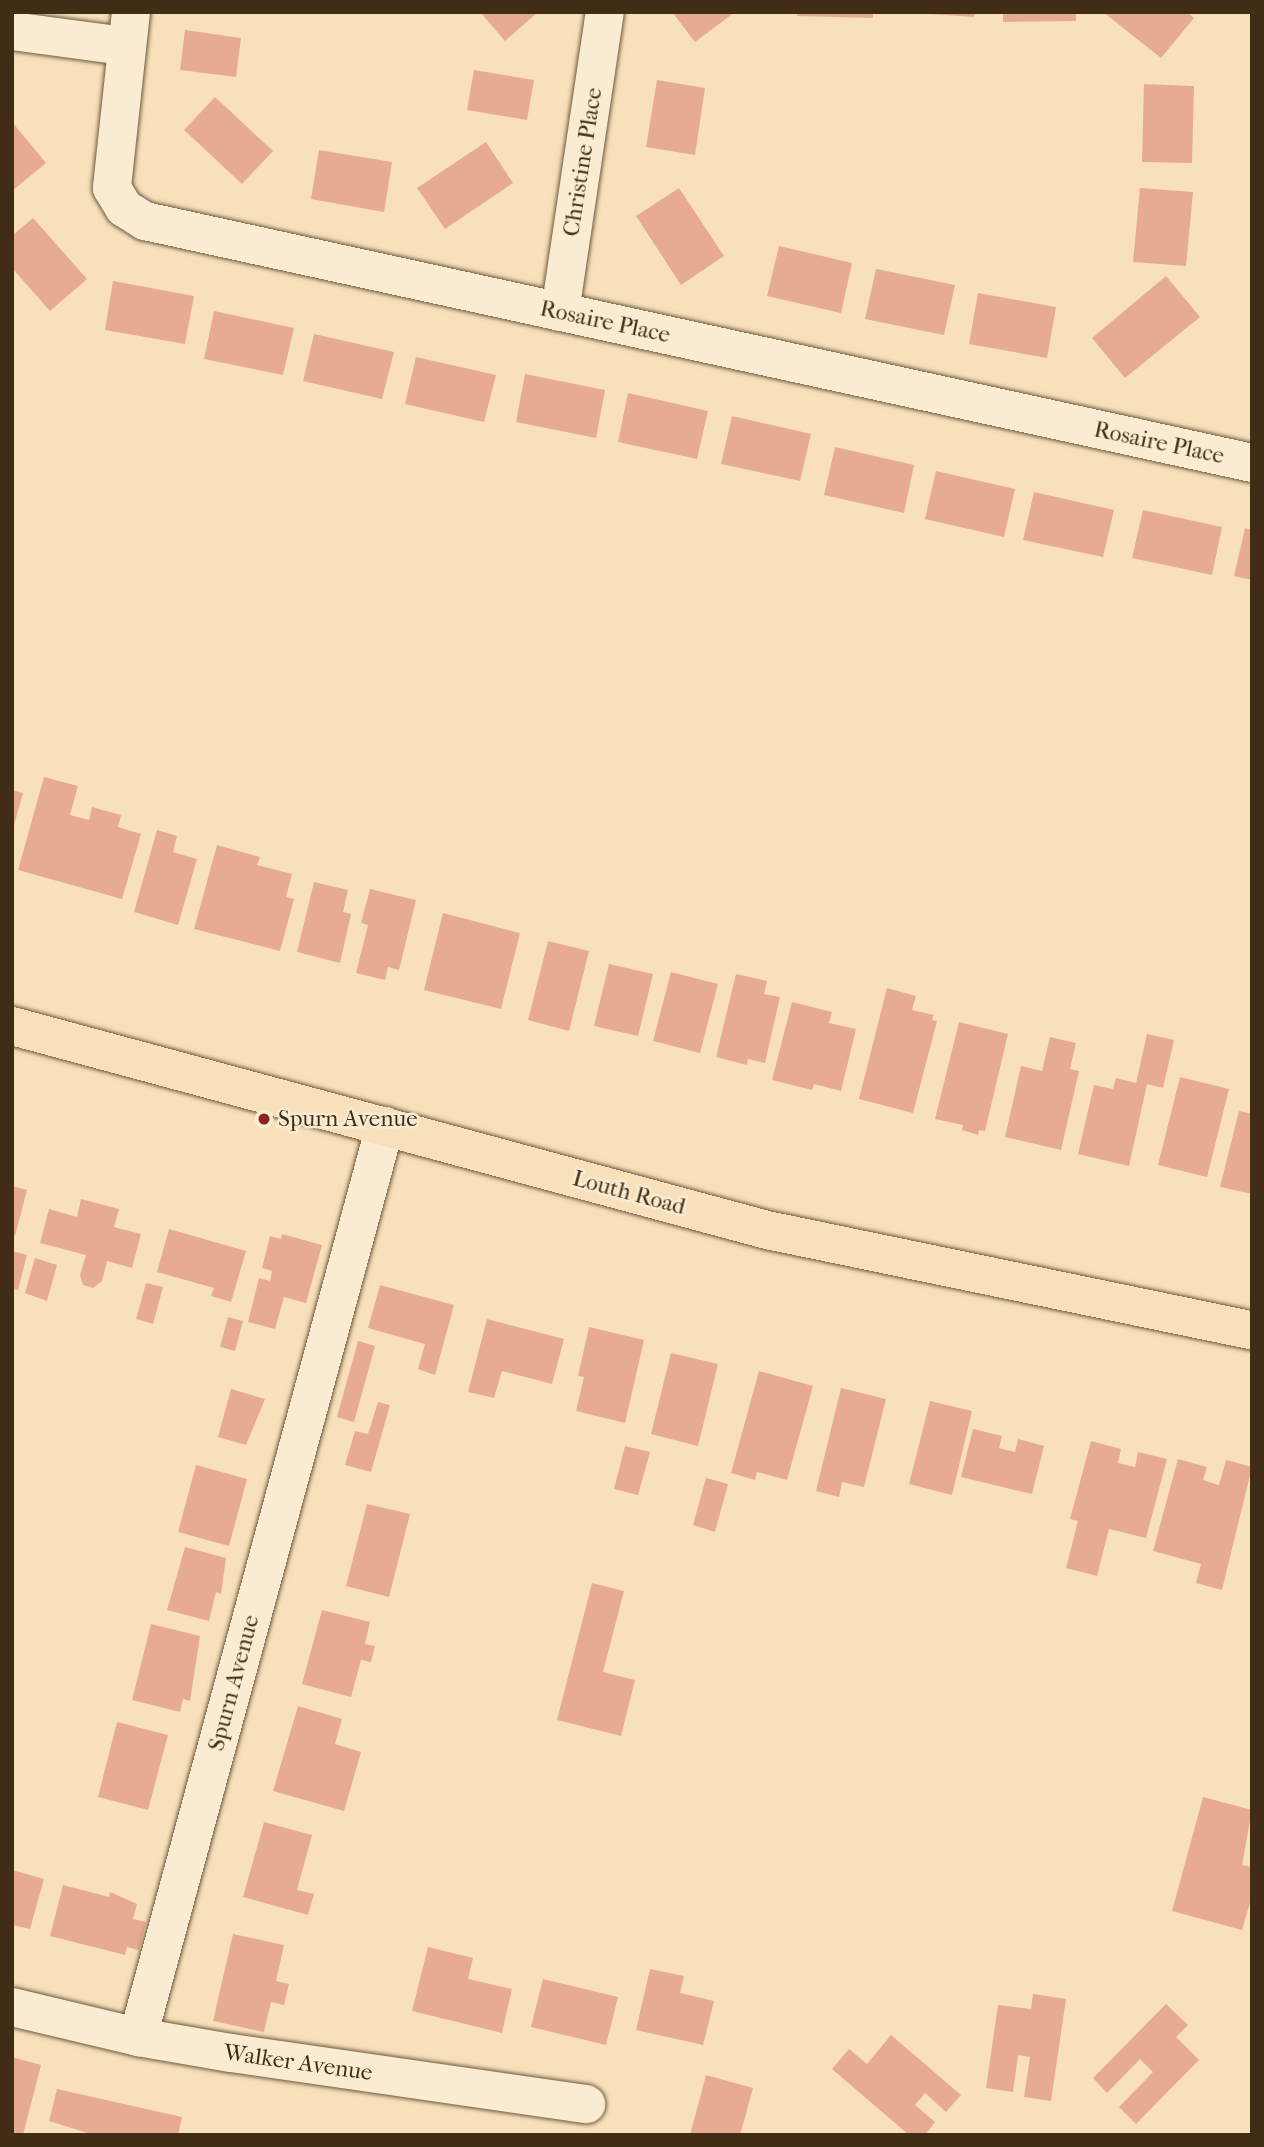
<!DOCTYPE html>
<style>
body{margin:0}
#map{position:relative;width:1264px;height:2147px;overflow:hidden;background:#f8e1ba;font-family:"IM FELL French Canon",serif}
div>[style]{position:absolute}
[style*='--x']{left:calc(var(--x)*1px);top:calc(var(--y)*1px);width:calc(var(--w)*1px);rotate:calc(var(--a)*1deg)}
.building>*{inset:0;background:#e7ac8f}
.roads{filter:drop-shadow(0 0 2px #6f593f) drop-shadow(0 0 2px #6f593f)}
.minor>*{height:38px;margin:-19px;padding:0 19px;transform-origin:19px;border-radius:19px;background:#faecd2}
.primary>*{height:38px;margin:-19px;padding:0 19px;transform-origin:19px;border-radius:19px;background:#f8e1ba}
.dots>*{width:19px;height:19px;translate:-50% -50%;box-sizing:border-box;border:4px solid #faecd2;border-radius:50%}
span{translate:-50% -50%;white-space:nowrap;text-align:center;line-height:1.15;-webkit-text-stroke:5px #faecd2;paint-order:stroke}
.street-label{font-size:23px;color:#412c16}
.poi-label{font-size:23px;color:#412c16}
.left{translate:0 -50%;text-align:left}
.frame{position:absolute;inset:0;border:14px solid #412c16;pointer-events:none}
</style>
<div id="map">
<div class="building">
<i style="clip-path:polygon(480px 12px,538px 12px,505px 41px)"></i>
<i style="clip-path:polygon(672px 12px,735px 12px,695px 42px)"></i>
<i style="clip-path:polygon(798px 12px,873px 12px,873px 18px,797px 16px)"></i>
<i style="clip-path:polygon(899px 12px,975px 12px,974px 17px)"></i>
<i style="clip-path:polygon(1003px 12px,1076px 12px,1076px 21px,1003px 22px)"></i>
<i style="clip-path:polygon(1103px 12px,1187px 12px,1194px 18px,1161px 58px)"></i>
<i style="clip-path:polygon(185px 30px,241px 38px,236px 77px,180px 70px)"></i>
<i style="clip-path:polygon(474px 70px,534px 80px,527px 120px,467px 110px)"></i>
<i style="clip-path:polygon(657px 80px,705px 88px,695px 155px,646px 147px)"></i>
<i style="clip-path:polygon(1144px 84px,1194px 86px,1192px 163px,1142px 162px)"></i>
<i style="clip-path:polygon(215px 97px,273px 151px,242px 184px,184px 130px)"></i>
<i style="clip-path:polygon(12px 122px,46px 163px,12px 191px)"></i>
<i style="clip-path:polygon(486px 142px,513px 183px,445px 229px,417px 188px)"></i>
<i style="clip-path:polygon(319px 150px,392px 162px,384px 212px,311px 199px)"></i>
<i style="clip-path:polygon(679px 188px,724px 256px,681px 285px,636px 216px)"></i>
<i style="clip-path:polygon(1140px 188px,1193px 192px,1186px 266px,1133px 262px)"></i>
<i style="clip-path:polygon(33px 218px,87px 279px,50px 311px,12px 268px,12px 236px)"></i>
<i style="clip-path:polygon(779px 246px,852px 263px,841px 313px,767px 296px)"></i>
<i style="clip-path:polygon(876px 269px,955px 285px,944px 335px,865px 319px)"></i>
<i style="clip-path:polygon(1166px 276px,1200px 317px,1125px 378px,1092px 338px)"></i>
<i style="clip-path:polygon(113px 281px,194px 296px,185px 344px,105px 330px)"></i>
<i style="clip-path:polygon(978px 293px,1056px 307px,1047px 358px,969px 344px)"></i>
<i style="clip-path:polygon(214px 311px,294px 328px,283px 375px,204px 359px)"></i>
<i style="clip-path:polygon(314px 334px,394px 352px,382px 399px,303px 381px)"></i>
<i style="clip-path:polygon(416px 357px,496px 375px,484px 422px,405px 404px)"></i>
<i style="clip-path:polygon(525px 374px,605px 390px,596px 438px,516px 422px)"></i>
<i style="clip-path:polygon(628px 393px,708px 411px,697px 459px,618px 442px)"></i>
<i style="clip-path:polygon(732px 416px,811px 434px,800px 481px,721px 464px)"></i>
<i style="clip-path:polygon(835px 447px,914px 465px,904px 513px,824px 495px)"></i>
<i style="clip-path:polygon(936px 471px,1015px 489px,1004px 537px,925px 519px)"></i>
<i style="clip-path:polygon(1034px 492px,1114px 510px,1103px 557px,1023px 540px)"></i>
<i style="clip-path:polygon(1143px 510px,1222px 527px,1212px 575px,1132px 558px)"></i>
<i style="clip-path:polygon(1245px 528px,1252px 530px,1252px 580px,1234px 576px)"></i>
<i style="clip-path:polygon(44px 777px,78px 786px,70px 815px,89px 820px,92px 807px,121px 815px,118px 827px,141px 834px,122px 899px,18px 870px)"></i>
<i style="clip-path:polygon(12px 790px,23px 793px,13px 829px,12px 829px)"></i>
<i style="clip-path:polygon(157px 830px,177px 836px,173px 852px,197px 859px,178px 925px,134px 912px)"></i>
<i style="clip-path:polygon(217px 845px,260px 857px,257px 865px,292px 874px,286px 897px,294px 899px,280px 951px,194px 929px)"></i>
<i style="clip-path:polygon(314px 882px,348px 890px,343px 912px,351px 914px,340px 963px,297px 952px)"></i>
<i style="clip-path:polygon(370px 889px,416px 900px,399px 970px,388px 967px,385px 980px,356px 973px,368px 925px,361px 923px)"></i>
<i style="clip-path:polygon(443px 913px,520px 933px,501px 1009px,424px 990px)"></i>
<i style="clip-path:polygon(548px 941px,589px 951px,569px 1031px,528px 1020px)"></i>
<i style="clip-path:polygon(609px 964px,653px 974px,638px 1036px,594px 1026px)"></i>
<i style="clip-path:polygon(671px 972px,718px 984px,700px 1053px,653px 1041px)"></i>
<i style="clip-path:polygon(736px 974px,767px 981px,764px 994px,780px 997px,765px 1063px,748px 1059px,747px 1065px,716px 1057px)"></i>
<i style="clip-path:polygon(887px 988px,916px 996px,912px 1010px,934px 1015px,932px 1020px,937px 1021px,913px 1113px,859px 1099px)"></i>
<i style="clip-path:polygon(792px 1002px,832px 1012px,829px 1023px,856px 1029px,841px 1091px,814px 1084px,812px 1090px,772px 1080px)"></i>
<i style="clip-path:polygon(959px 1022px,1008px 1034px,985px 1131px,979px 1130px,978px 1135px,962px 1130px,963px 1125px,935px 1119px)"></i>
<i style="clip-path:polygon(1147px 1034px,1174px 1040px,1163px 1088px,1147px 1084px,1129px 1166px,1078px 1154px,1094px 1085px,1113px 1089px,1116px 1078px,1136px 1083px)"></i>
<i style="clip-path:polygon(1050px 1037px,1076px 1043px,1070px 1069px,1079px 1071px,1061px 1150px,1005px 1137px,1021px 1066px,1042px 1071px)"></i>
<i style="clip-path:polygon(1180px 1077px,1229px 1089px,1207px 1177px,1158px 1165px)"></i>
<i style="clip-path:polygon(1239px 1111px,1252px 1114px,1252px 1194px,1220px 1187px)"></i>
<i style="clip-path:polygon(12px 1186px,27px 1190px,15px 1236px,12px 1235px)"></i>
<i style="clip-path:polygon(81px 1199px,119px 1209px,114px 1227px,141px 1234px,132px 1268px,107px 1261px,102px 1281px,93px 1288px,83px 1285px,80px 1275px,86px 1255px,40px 1243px,49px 1209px,77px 1217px)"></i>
<i style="clip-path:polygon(169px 1229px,246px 1251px,231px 1302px,211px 1296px,214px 1288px,157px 1272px)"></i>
<i style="clip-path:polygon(282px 1234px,322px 1245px,306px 1303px,284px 1297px,275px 1329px,248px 1322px,259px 1278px,270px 1281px,272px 1271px,262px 1268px,270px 1236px,281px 1239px)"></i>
<i style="clip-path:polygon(12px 1251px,27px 1255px,18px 1290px,12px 1289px)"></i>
<i style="clip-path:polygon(35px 1258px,57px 1265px,47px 1301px,25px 1293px)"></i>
<i style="clip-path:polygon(146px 1283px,163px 1287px,153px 1324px,136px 1319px)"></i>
<i style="clip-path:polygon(380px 1285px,454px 1305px,435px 1375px,418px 1369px,425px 1344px,368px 1328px)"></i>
<i style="clip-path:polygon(228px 1317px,243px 1321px,235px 1351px,220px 1347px)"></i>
<i style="clip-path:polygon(487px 1319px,564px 1339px,552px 1384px,502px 1371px,494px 1398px,468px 1392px)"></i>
<i style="clip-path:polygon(589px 1327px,644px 1340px,625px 1423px,576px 1411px,584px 1377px,578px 1376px)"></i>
<i style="clip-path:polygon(358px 1341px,375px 1346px,354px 1422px,337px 1417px)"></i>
<i style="clip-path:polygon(671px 1353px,718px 1364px,698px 1446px,651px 1434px)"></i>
<i style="clip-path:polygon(759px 1371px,813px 1386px,787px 1480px,757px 1472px,755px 1480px,731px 1473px)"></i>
<i style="clip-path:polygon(841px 1388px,886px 1399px,864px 1487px,842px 1482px,839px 1497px,816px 1491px)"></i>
<i style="clip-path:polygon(231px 1389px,265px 1399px,246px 1445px,218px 1437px)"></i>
<i style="clip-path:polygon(930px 1401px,972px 1411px,952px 1495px,909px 1484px)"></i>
<i style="clip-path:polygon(378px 1402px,390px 1405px,371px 1472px,345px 1465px,355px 1431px,368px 1434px)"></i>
<i style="clip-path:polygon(973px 1429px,1002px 1436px,999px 1448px,1015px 1452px,1018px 1439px,1044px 1446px,1032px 1494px,961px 1477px)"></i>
<i style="clip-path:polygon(1091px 1441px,1121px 1449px,1118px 1463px,1135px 1467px,1138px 1452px,1167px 1459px,1146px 1538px,1109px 1529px,1097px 1576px,1066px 1568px,1078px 1521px,1070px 1519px)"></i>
<i style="clip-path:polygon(625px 1446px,650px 1452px,638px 1495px,614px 1489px)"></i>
<i style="clip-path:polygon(1178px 1459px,1207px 1467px,1203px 1480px,1219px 1485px,1226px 1460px,1252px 1467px,1222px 1590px,1196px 1583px,1201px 1564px,1153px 1551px)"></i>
<i style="clip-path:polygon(196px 1465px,247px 1479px,229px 1546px,178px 1532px)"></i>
<i style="clip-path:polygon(706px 1478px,728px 1484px,715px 1532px,693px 1525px)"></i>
<i style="clip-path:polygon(367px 1504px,410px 1514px,389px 1597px,346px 1586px)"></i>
<i style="clip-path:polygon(185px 1547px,226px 1558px,221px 1594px,216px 1592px,209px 1621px,167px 1610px)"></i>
<i style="clip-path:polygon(592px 1583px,624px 1591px,603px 1672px,635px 1680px,621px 1736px,557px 1720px)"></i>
<i style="clip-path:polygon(322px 1610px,370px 1622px,365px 1644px,375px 1646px,371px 1662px,361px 1660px,351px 1697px,302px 1684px)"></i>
<i style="clip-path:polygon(151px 1624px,200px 1636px,190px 1701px,183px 1699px,180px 1712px,132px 1700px)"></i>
<i style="clip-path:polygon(298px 1706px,342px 1719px,335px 1744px,361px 1752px,344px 1811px,273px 1791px)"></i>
<i style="clip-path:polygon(117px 1722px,168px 1735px,148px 1810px,98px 1797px)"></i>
<i style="clip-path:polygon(1203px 1797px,1252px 1810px,1242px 1865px,1252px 1867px,1252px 1896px,1242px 1930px,1172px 1911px)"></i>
<i style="clip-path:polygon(264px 1822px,312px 1835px,297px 1890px,314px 1894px,308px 1915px,243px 1897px)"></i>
<i style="clip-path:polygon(12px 1870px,44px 1879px,30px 1929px,12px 1925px)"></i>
<i style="clip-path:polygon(63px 1885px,109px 1897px,110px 1892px,137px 1904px,133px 1919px,146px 1922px,139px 1950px,127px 1947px,125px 1955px,50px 1936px)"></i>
<i style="clip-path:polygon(233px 1934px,284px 1945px,276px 1981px,289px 1984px,284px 2005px,271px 2002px,264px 2032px,213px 2021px)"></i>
<i style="clip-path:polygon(428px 1947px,473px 1958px,468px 1979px,512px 1989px,502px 2033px,412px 2011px)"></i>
<i style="clip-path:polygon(650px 1969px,684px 1976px,680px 1993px,714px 2001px,703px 2045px,636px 2030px)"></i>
<i style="clip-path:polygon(543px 1979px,618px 1997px,606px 2045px,531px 2027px)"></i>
<i style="clip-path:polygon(1033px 1994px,1066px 1999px,1051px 2101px,1024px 2097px,1030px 2057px,1018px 2055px,1013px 2092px,986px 2088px,998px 2005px,1031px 2009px)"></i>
<i style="clip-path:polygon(1166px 2004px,1188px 2025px,1176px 2037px,1199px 2060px,1136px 2124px,1119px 2107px,1153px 2072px,1140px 2059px,1107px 2093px,1093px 2078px)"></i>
<i style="clip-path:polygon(891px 2035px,961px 2095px,946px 2112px,925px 2093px,915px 2105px,935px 2122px,925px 2135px,909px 2135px,832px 2069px,849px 2049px,867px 2064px)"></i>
<i style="clip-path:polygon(12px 2057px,41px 2065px,23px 2135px,12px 2135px)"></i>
<i style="clip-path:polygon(706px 2075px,753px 2088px,740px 2135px,690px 2135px)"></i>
<i style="clip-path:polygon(57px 2089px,182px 2117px,178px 2135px,94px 2135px,49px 2121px)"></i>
</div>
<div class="roads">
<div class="minor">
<i style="--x:131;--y:12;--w:177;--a:96.2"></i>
<i style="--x:112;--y:188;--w:23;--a:59"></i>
<i style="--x:124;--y:208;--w:25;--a:32"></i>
<i style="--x:145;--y:221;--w:1133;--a:12.33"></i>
<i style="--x:12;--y:31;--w:114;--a:7.6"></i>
<i style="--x:560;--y:312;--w:303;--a:-81.5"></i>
<i style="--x:12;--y:2007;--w:130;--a:13.4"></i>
<i style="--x:138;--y:2037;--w:94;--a:9.8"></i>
<i style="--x:231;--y:2053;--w:359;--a:8.2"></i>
<i style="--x:138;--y:2037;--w:944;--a:-74.83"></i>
</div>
<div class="primary">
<i style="--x:12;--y:1026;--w:782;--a:15.12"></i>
<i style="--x:767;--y:1230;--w:495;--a:11.7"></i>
</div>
</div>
<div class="dots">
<i style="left:264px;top:1119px;background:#8f2418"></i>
</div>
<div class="street-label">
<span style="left:583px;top:162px;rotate:-81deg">Christine Place</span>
<span style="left:605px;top:322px;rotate:12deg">Rosaire Place</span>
<span style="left:1159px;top:443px;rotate:12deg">Rosaire Place</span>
<span style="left:629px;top:1193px;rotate:15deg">Louth Road</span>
<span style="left:234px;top:1683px;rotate:-75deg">Spurn Avenue</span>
<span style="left:298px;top:2063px;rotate:8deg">Walker Avenue</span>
</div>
<div class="poi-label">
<span class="left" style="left:278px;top:1119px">Spurn Avenue</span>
</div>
<div class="frame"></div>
</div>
